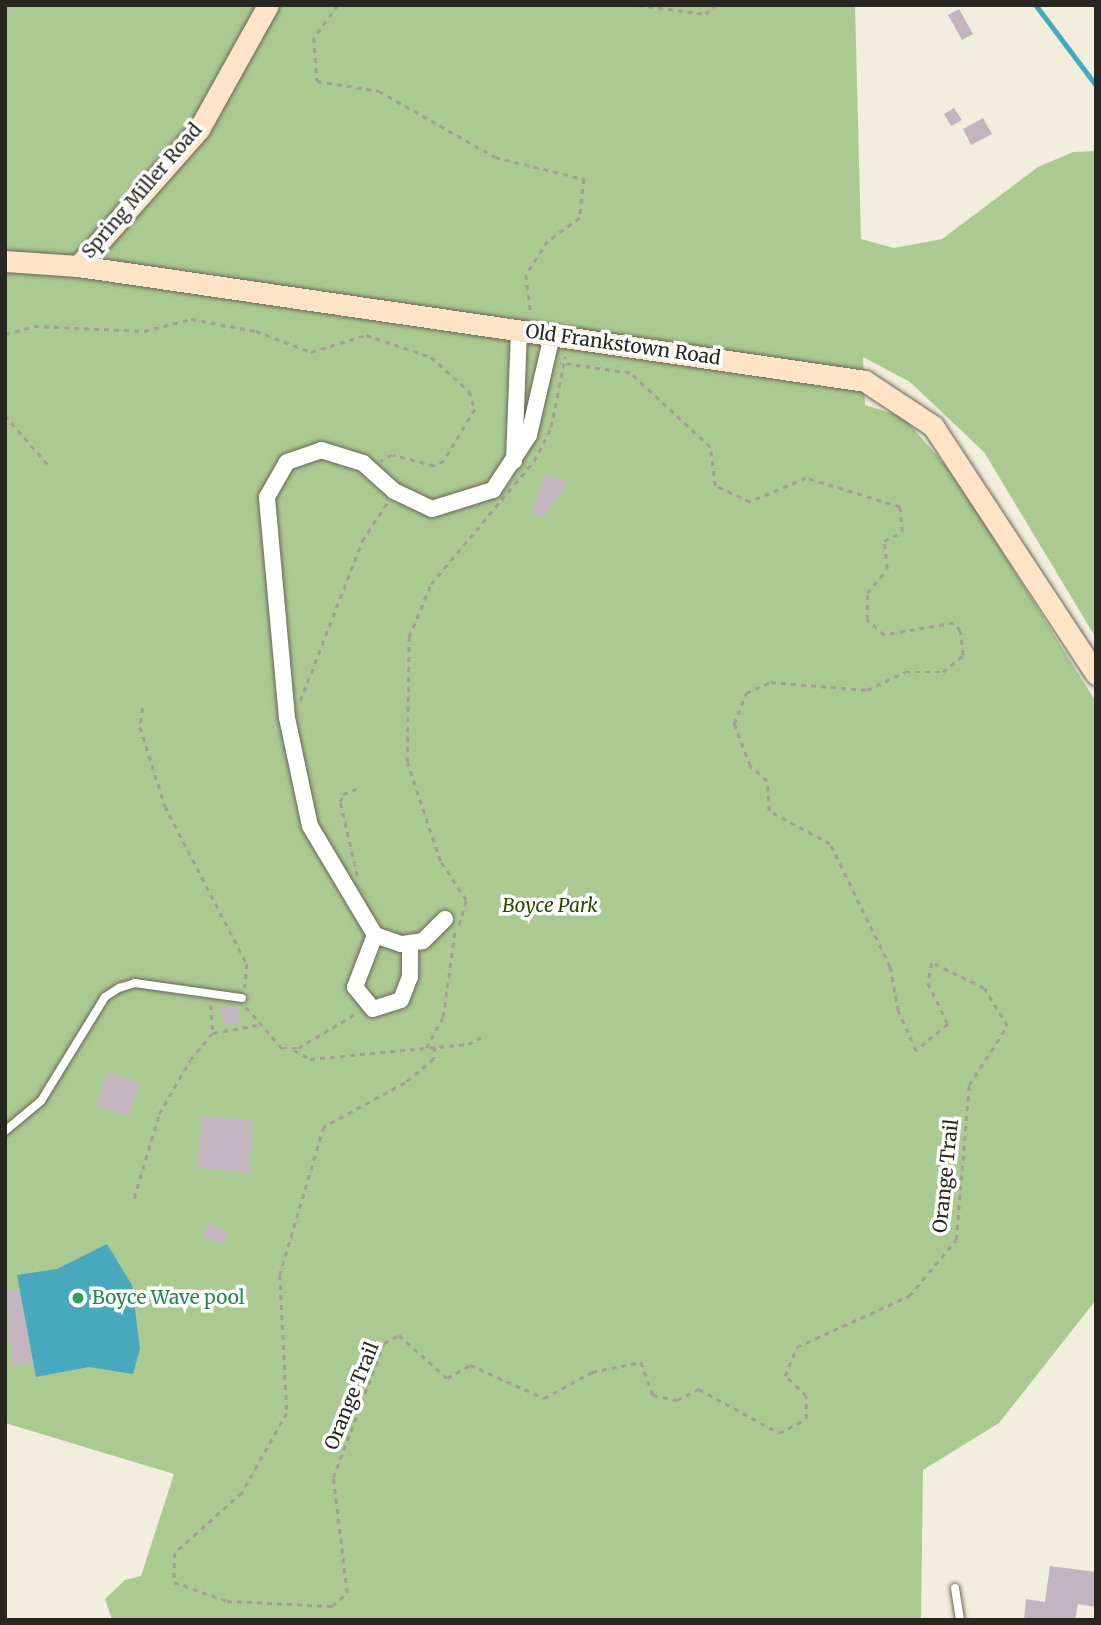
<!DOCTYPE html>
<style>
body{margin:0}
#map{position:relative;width:1101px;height:1625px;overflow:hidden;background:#f2eede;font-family:Merriweather,serif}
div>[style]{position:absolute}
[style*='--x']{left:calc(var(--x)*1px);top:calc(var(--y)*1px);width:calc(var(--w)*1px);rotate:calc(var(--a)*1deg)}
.green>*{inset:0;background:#abca92}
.water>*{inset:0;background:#48a9be}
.stream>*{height:4.5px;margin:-2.25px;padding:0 2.25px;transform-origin:2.25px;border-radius:2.25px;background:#48a9be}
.building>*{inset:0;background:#c2b5bf}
.path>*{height:2.5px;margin-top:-1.25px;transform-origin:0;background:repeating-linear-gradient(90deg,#a29f93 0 5px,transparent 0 10px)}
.roads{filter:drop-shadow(0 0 2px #6a6659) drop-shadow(0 0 2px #6a6659)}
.lane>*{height:8px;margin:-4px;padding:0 4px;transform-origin:4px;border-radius:4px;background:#fff}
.street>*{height:16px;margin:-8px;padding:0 8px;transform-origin:8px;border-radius:8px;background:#fff}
.secondary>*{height:21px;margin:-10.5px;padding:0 10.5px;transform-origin:10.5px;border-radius:10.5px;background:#fee3c7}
.dots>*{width:19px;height:19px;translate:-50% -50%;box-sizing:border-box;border:4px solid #fff;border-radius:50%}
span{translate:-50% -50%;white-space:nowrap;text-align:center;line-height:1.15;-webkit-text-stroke:7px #fff;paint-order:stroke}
.street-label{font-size:19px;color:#282620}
.park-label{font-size:19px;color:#284600;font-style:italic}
.leisure-label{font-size:19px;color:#27864d}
.left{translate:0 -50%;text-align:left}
.frame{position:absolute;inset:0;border:7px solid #282620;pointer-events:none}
</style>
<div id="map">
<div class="green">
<i style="clip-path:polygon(5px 5px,855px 5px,861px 239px,894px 248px,942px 239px,1038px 167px,1073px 152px,1096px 151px,1096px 638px,984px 452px,910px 382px,863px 357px,865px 405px,903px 417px,955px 476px,1096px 702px,1096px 1300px,999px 1423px,923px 1470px,921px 1620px,112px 1620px,105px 1599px,125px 1580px,141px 1576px,174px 1474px,5px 1423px)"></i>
</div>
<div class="water">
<i style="clip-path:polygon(107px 1244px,132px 1285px,140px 1349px,133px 1374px,89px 1367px,36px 1377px,17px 1275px,57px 1269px)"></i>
</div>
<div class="stream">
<i style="--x:1036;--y:5;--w:100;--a:53.1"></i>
</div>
<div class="building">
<i style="clip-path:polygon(959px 9px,973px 34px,962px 40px,948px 15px)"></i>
<i style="clip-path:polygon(954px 108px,962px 120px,951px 126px,944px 114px)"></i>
<i style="clip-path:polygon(983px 118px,992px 134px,971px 145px,963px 129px)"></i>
<i style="clip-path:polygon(545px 474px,568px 482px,543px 518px,531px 514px)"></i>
<i style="clip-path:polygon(237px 1005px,241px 1022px,224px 1025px,220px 1008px)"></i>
<i style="clip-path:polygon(107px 1072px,139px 1083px,129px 1116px,96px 1106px)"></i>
<i style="clip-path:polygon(202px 1116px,254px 1121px,249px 1173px,197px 1168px)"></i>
<i style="clip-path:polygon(208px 1223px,228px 1231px,223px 1244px,203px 1236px)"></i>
<i style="clip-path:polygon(19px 1289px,33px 1363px,13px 1366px,5px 1292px)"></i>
<i style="clip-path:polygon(1050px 1566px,1096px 1572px,1096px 1607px,1078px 1604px,1075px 1620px,1024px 1620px,1026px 1599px,1045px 1602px)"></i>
</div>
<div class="path">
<i style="--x:338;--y:5;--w:41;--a:126"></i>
<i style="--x:314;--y:38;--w:43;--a:86"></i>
<i style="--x:317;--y:81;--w:63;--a:9.2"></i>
<i style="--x:379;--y:91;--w:133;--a:29.6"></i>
<i style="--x:495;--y:157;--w:92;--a:13.9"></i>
<i style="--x:584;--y:179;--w:39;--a:96"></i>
<i style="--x:580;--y:218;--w:39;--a:144"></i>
<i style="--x:548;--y:241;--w:40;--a:122.9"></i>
<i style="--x:526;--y:275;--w:40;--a:82.9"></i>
<i style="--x:638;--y:5;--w:68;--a:7.7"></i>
<i style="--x:705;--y:14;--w:14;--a:-39"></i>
<i style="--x:5;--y:334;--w:30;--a:-15"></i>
<i style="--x:34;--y:326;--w:110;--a:2.6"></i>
<i style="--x:144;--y:331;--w:49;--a:-14.3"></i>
<i style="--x:191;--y:319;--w:66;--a:10.5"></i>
<i style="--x:256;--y:331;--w:59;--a:20.9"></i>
<i style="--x:311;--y:352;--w:58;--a:-17.2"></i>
<i style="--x:366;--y:335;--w:69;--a:18.7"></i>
<i style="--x:431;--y:357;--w:51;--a:41.8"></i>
<i style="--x:469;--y:391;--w:19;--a:72"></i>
<i style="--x:475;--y:409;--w:61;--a:120.8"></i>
<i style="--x:444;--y:461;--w:11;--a:153"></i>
<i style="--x:434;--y:466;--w:43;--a:-165.3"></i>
<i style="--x:392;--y:455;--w:13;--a:151"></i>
<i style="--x:5;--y:415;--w:67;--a:49.2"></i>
<i style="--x:300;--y:701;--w:172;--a:-68.8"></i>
<i style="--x:362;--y:541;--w:45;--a:-56.7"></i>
<i style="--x:143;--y:708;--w:19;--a:99"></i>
<i style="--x:140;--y:727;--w:83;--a:72.4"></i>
<i style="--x:165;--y:806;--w:178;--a:62.6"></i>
<i style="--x:247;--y:964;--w:24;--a:95"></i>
<i style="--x:357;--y:876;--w:76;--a:-102.9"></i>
<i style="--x:340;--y:802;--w:9;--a:-69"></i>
<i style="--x:343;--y:794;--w:19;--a:-21"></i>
<i style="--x:459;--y:925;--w:26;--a:-74"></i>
<i style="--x:466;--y:900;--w:47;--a:-123.7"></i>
<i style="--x:440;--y:861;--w:104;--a:-108.4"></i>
<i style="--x:407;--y:762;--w:125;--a:-89.1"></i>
<i style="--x:409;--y:637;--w:57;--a:-67.5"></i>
<i style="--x:431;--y:584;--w:160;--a:-50.1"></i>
<i style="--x:534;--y:461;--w:38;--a:-63"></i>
<i style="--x:551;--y:427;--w:72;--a:-78.8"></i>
<i style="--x:211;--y:1005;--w:28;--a:86"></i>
<i style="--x:246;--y:1007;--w:55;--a:48.7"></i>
<i style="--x:282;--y:1048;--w:16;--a:0"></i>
<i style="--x:298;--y:1048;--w:69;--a:-30.7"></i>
<i style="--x:435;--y:1047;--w:12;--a:95"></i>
<i style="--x:434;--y:1059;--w:38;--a:140"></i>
<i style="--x:405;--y:1083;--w:92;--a:151.5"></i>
<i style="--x:324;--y:1127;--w:154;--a:106.6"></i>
<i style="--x:280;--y:1275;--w:138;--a:87.1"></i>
<i style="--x:287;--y:1413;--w:92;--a:119.4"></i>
<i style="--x:242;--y:1493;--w:90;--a:138.2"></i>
<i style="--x:175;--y:1553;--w:29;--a:92"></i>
<i style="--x:174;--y:1582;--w:56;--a:19.7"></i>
<i style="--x:227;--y:1601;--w:105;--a:2.7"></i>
<i style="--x:332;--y:1606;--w:20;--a:-41"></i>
<i style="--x:347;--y:1593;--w:116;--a:-96.9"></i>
<i style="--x:333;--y:1478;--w:144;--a:-69.3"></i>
<i style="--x:384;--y:1343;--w:17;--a:-28"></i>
<i style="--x:399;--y:1335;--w:64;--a:41.9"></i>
<i style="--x:447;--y:1378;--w:26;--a:-29"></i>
<i style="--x:470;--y:1365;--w:81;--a:24"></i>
<i style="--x:544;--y:1398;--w:55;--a:-28.4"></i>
<i style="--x:592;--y:1372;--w:50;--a:-11.5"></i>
<i style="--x:641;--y:1362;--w:35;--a:70"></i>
<i style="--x:653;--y:1395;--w:25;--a:12"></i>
<i style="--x:677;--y:1400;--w:25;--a:-27"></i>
<i style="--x:699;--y:1389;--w:91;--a:28.8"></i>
<i style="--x:779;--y:1433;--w:30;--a:-27"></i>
<i style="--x:806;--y:1419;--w:23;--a:-90"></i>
<i style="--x:806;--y:1396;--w:29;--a:-136"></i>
<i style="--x:785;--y:1376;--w:31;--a:-68"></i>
<i style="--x:797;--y:1347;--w:123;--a:-24.5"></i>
<i style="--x:909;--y:1296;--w:73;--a:-50"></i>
<i style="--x:956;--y:1240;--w:156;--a:-85.2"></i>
<i style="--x:969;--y:1085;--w:70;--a:-57.2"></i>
<i style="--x:1007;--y:1026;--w:44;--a:-121.2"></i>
<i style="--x:984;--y:988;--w:58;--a:-154.3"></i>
<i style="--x:932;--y:963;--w:20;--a:101"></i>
<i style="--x:928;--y:983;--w:46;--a:64"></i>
<i style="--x:948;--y:1024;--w:42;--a:139.8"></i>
<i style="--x:916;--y:1051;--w:44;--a:-114.2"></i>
<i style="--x:898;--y:1011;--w:45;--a:-100.3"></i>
<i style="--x:890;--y:967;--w:137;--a:-116"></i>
<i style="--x:830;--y:844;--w:69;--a:-151.6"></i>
<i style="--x:769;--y:811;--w:30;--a:-94"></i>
<i style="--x:767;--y:781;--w:23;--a:-139"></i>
<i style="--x:750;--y:766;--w:45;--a:-110.9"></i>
<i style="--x:734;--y:724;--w:33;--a:-69"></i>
<i style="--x:746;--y:693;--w:27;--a:-24"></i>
<i style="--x:771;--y:682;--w:96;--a:4.8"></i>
<i style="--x:867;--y:690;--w:42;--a:-25.3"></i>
<i style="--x:905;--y:672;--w:38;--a:0"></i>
<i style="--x:943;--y:672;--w:26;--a:-40"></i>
<i style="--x:963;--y:655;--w:24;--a:-97"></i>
<i style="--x:960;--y:631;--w:10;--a:-127"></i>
<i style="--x:954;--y:623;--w:71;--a:170.3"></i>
<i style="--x:884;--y:635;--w:23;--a:-139"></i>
<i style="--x:867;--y:620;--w:27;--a:-90"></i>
<i style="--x:867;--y:593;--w:31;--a:-50"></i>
<i style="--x:887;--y:569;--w:28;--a:-96"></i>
<i style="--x:884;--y:541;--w:20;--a:-27"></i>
<i style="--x:902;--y:532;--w:25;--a:-95"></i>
<i style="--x:900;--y:507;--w:98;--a:-162.9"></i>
<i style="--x:806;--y:478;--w:61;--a:156.8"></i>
<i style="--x:750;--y:502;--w:38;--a:-155"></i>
<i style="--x:715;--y:486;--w:39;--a:-97"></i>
<i style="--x:710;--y:447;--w:109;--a:-137.2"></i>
<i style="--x:630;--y:373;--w:71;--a:-171.9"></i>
<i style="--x:426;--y:1048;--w:35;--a:-61"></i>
<i style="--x:443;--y:1017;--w:88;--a:-82.1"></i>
<i style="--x:294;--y:1050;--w:18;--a:29"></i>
<i style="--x:310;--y:1059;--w:159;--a:-5.4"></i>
<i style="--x:468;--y:1044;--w:20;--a:-27"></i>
<i style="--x:134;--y:1198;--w:88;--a:-73.4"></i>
<i style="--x:159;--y:1114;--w:62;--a:-60.1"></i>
<i style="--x:190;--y:1060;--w:35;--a:-50"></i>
<i style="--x:213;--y:1033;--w:45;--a:-10.3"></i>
</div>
<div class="roads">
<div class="lane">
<i style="--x:5;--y:1131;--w:47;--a:-39.8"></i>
<i style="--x:41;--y:1101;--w:122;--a:-58.4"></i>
<i style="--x:105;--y:997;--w:17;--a:-33"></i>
<i style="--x:119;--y:988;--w:17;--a:-17"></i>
<i style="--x:135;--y:983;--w:108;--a:8"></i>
<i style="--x:955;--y:1588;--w:32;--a:81"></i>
</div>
<div class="street">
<i style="--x:514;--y:461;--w:131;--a:-87.8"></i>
<i style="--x:445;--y:919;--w:31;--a:135"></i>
<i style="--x:423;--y:941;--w:22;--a:172"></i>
<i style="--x:401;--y:944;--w:28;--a:-161"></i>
<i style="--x:375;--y:935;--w:127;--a:-120.8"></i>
<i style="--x:310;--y:826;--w:110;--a:-102"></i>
<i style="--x:287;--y:718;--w:222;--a:-95.2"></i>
<i style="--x:267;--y:497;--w:40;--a:-60.3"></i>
<i style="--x:287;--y:462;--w:36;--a:-19"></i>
<i style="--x:321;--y:450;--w:44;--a:17.2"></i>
<i style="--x:363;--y:463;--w:42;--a:42.1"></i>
<i style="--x:394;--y:491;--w:42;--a:25.3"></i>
<i style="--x:432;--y:509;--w:64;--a:-17.3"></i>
<i style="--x:493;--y:490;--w:66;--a:-56.8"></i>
<i style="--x:529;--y:435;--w:103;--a:-77"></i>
<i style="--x:375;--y:935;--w:56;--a:111"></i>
<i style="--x:355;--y:987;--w:28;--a:51"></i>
<i style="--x:373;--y:1009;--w:29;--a:-18"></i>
<i style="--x:401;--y:1000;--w:25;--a:-69"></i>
<i style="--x:410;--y:977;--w:34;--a:-90"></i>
</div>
<div class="secondary">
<i style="--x:5;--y:261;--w:73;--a:3.9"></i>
<i style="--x:78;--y:266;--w:795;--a:8.31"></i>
<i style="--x:865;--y:381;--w:82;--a:33.5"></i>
<i style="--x:933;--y:426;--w:297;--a:56.7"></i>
<i style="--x:78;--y:266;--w:183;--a:-48.5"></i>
<i style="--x:199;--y:129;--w:142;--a:-60.9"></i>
</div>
</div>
<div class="dots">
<i style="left:78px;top:1298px;background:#2e9e5b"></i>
</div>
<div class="street-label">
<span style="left:142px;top:191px;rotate:-49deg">Spring Miller Road</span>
<span style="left:623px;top:345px;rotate:8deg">Old Frankstown Road</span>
<span style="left:946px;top:1176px;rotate:-84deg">Orange Trail</span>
<span style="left:352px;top:1396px;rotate:-68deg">Orange Trail</span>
</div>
<div class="park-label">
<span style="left:550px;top:906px">Boyce Park</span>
</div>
<div class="leisure-label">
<span class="left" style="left:92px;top:1298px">Boyce Wave pool</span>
</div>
<div class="frame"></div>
</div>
